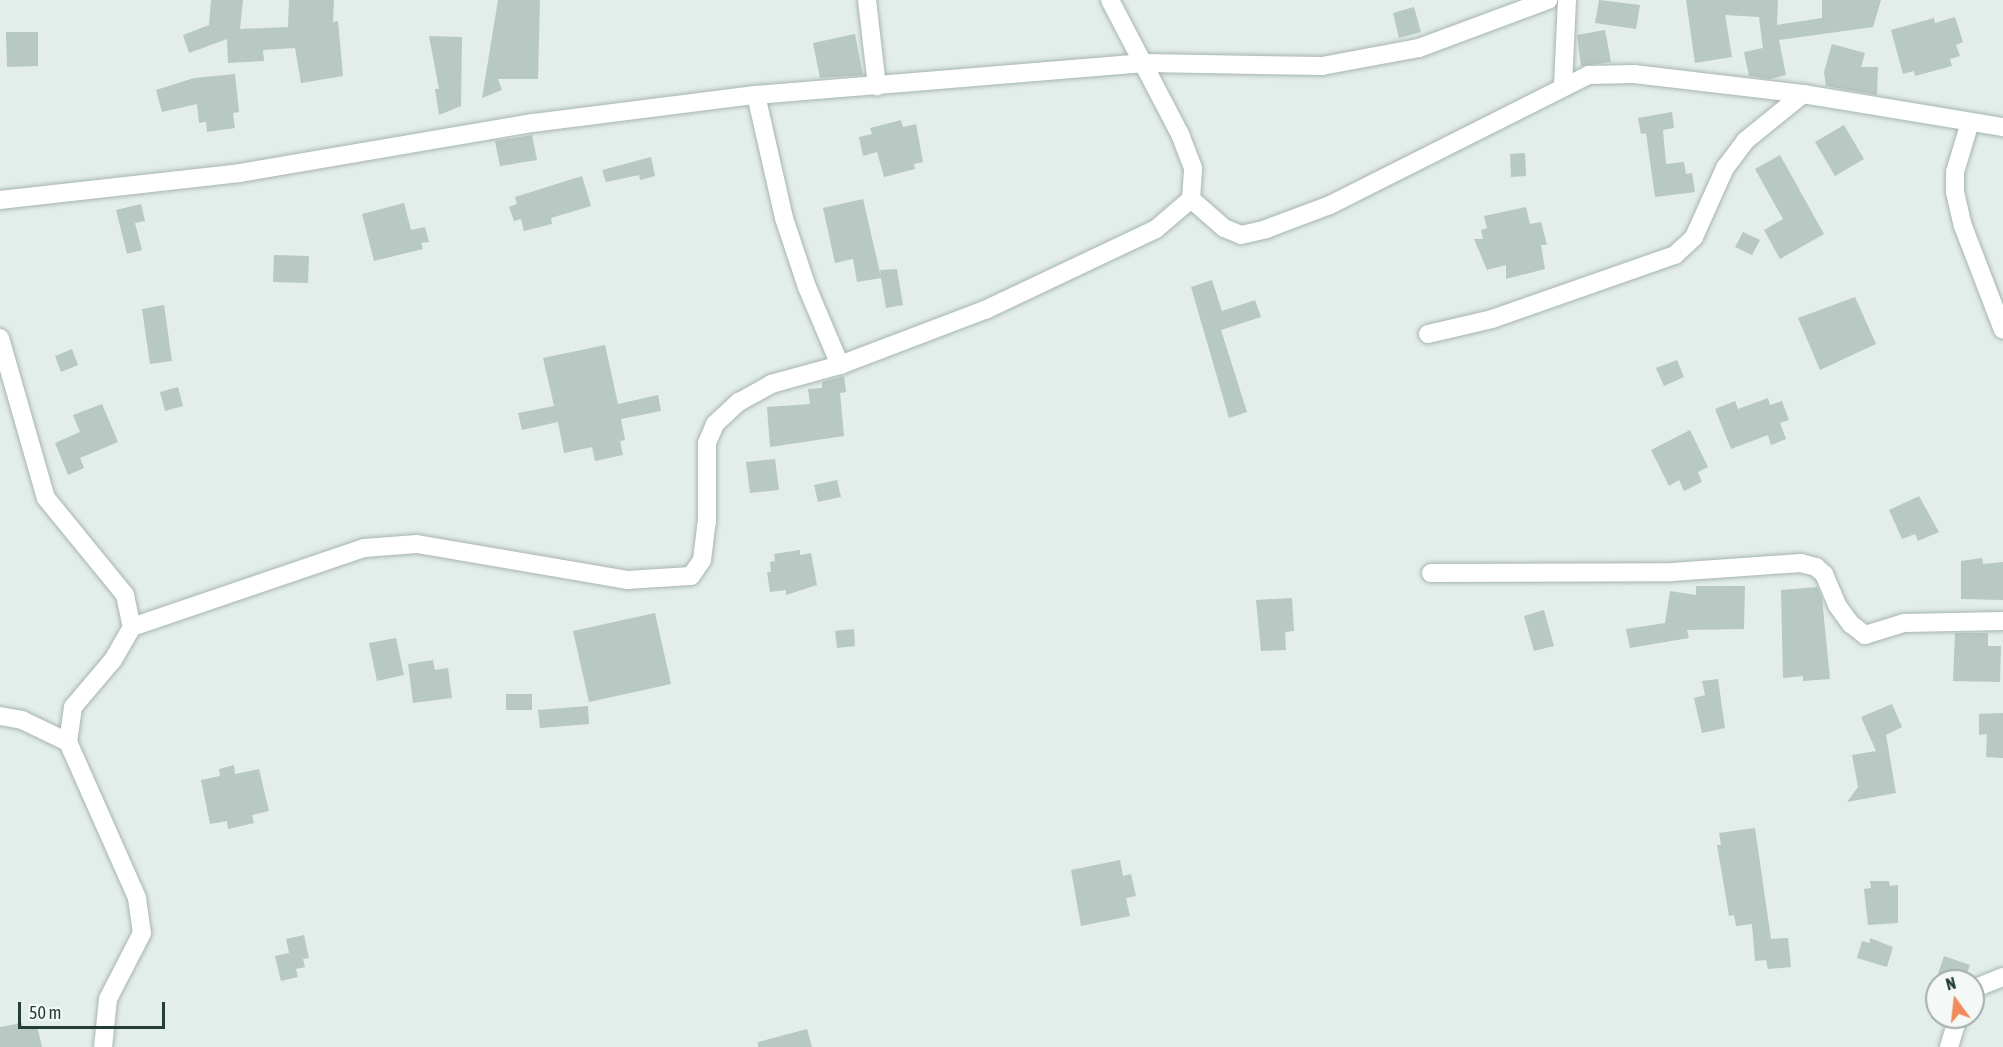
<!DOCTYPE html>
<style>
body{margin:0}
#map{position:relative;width:2003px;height:1047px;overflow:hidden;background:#e3ede9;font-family:"Asap Condensed",sans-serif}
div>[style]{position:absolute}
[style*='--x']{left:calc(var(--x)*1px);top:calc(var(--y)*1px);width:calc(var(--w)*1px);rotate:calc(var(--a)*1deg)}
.building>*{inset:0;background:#b8c8c2}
.roads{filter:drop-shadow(0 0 2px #a6b5b0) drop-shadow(0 0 2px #a6b5b0)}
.street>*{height:18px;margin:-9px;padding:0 9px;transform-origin:9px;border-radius:9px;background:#fff}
span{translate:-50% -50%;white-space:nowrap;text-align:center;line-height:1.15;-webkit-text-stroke:4.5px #f4f9f7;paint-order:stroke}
.north{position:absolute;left:1925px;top:969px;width:60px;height:60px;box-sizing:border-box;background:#f4f9f7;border:2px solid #a0aeab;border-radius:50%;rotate:345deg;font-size:16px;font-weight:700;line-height:24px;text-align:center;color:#233e38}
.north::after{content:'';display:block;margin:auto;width:21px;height:27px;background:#f18a5d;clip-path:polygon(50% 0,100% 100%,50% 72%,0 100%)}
.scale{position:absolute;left:18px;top:1002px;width:147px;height:27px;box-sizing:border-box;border:3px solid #233e38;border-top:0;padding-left:8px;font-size:18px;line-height:21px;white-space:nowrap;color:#233e38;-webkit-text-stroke:4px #f4f9f7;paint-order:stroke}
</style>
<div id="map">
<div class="building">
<i style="clip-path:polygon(211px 0,243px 0,240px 29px,288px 27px,289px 0,334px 0,333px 22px,338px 21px,343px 76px,301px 83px,295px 48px,263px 50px,264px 61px,228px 63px,227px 39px,189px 53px,183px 35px,209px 25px)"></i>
<i style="clip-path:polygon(498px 0,540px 0,538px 79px,498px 79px,502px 90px,482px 98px)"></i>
<i style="clip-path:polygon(1599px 0,1640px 5px,1636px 29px,1595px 23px)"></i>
<i style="clip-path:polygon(1686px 0,1778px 0,1777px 25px,1822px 18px,1822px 0,1881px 0,1873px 27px,1779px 40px,1786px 75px,1769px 79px,1749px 76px,1744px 52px,1763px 48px,1759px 17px,1725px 15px,1732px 57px,1695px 63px)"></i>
<i style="clip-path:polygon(1414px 7px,1421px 32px,1399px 38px,1393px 13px)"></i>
<i style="clip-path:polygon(1955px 17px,1963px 42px,1956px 45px,1960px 56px,1950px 59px,1952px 66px,1915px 76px,1914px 71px,1903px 74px,1891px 30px,1934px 18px,1935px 23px)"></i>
<i style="clip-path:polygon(1605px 30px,1611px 62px,1581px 66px,1577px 35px)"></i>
<i style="clip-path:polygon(6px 32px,38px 32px,38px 66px,7px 67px)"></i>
<i style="clip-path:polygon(855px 34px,863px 75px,820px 78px,813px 43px)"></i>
<i style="clip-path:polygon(429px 36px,462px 37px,461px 106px,439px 115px,435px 89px,439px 89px)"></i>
<i style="clip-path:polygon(1832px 44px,1865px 53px,1861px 67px,1878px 67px,1877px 95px,1826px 86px,1824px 72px)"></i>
<i style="clip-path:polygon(235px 74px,239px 112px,233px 113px,235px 128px,207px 132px,206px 122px,199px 123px,197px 104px,162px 112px,156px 90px,194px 78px)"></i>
<i style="clip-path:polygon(1672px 112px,1674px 128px,1663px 130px,1666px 164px,1684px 162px,1686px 174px,1692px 173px,1695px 192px,1655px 197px,1646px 133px,1641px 134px,1638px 118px)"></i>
<i style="clip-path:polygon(901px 120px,903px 127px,916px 124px,923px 162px,914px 164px,915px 169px,884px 177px,877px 152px,863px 156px,859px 137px,872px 134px,870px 128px)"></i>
<i style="clip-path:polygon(1844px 125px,1864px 159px,1835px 176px,1815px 142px)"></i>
<i style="clip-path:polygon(532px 135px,537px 160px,500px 166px,495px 141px)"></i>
<i style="clip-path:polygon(1525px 153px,1526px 176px,1511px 177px,1510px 154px)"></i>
<i style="clip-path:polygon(1780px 155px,1824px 234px,1780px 259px,1764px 230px,1783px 219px,1755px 169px)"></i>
<i style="clip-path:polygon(651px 157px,655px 176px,640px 180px,639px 175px,606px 182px,602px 170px)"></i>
<i style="clip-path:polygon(582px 176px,591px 206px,551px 218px,552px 224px,524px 231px,521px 219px,514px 221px,509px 207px,517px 204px,515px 197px)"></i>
<i style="clip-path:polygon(863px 199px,881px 277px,880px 270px,897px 269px,903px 305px,886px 308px,881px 278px,857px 282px,853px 259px,835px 263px,823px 208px)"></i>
<i style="clip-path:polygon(404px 203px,411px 230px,425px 227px,429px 242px,421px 243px,423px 249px,374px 261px,362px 214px)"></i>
<i style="clip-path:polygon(141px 204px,145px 221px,135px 223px,142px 250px,127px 254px,116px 210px)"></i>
<i style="clip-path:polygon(1526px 207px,1530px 224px,1541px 222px,1547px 245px,1541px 245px,1545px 269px,1506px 279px,1506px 265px,1487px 270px,1474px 239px,1483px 239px,1481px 230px,1487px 228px,1484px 216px)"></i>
<i style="clip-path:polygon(1743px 232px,1760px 240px,1752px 255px,1735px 247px)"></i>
<i style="clip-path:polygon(274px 255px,309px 256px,308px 283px,273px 282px)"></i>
<i style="clip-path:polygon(1212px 280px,1222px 311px,1255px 300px,1261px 317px,1221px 330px,1247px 412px,1229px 418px,1191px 287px)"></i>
<i style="clip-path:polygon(1855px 297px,1876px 344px,1820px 370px,1798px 318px)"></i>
<i style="clip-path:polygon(164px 305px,172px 361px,150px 364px,142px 309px)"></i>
<i style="clip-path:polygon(605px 345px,618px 404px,658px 395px,661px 411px,621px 419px,625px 440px,620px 441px,623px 455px,595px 461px,592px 447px,564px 453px,558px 422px,522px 430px,518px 413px,554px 406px,543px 358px)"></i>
<i style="clip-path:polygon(72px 349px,78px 365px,61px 372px,55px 356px)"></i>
<i style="clip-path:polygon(1677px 360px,1684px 377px,1664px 386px,1656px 368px)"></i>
<i style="clip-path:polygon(844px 376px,846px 392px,840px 393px,844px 436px,770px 447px,767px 407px,810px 404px,808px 389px,822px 388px,822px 382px)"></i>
<i style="clip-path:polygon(178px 387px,183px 406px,165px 411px,160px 392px)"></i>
<i style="clip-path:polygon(1768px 398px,1770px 405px,1782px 401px,1789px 420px,1780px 423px,1786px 439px,1771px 445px,1768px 435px,1731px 449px,1715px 409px,1735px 401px,1738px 409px)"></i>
<i style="clip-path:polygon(102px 404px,118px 442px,80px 458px,84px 468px,68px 475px,55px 443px,80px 432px,73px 415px)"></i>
<i style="clip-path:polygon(1690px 430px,1708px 467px,1698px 472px,1702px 482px,1684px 491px,1679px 480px,1669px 486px,1651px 450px)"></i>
<i style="clip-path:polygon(775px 459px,779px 490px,750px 493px,746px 462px)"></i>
<i style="clip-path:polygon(837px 480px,841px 497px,818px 502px,814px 485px)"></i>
<i style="clip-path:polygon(1919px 496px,1939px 532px,1918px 541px,1915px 534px,1902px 539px,1889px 510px)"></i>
<i style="clip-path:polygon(800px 550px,800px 555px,811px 553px,817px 585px,786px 595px,786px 590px,770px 592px,767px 572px,771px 572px,770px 562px,775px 561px,774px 554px)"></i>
<i style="clip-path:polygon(1982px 558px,1983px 564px,2003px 562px,2003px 600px,1961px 599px,1961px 561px)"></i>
<i style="clip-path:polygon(1696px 586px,1745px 586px,1744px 629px,1687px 630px,1689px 638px,1630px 648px,1626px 629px,1665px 623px,1670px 591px,1696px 595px)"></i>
<i style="clip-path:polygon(1817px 587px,1822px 598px,1830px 679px,1803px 681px,1803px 676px,1783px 678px,1781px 590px)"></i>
<i style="clip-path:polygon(1292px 598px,1294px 631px,1285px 632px,1286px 650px,1261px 651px,1256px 600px)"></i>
<i style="clip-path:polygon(1544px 610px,1554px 646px,1534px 651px,1524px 616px)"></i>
<i style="clip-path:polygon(655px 613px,671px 684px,589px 702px,573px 631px)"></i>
<i style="clip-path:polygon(854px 629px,855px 646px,837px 648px,835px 631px)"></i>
<i style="clip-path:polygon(1955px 633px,1988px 633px,1988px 646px,2001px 646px,2000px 682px,1953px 681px)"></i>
<i style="clip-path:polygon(396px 638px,404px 675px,377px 681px,369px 643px)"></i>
<i style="clip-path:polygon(433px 660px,435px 670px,448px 668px,452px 698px,413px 703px,408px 664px)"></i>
<i style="clip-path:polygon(1718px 679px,1725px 728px,1702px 733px,1694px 698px,1705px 695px,1702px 681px)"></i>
<i style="clip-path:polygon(506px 694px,532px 694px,532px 710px,506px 710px)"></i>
<i style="clip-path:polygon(1892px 704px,1902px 727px,1886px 735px,1896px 793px,1847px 802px,1858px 787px,1852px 755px,1876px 751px,1861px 717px)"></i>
<i style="clip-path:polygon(588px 706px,589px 724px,540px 728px,538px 710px)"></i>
<i style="clip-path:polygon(2003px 713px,2003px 758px,1986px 757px,1987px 734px,1979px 735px,1979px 714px)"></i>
<i style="clip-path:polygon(234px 765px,235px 774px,259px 769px,269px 811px,252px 815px,254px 823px,228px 829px,227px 821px,210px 824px,201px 780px,220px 776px,219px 769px)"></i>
<i style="clip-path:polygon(1755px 828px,1771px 939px,1788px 938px,1791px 967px,1768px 969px,1766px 960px,1755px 961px,1752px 924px,1736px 926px,1734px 915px,1729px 916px,1717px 845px,1721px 845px,1719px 833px)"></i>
<i style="clip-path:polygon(1120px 860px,1123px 876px,1131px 874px,1136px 896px,1126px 898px,1130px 916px,1081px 926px,1071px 870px)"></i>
<i style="clip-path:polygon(1870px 881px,1889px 881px,1890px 886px,1898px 885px,1898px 923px,1868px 925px,1864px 889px,1871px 888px)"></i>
<i style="clip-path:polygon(304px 935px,309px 958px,303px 959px,305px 967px,296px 969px,298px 977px,281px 981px,275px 956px,289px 953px,286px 939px)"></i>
<i style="clip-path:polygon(1870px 938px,1893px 947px,1887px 967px,1857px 958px,1862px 941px,1870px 943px)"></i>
<i style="clip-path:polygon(1944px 956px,1970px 965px,1964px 981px,1947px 981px,1948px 978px,1938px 974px)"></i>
<i style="clip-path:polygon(22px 1023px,23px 1029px,37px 1026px,42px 1047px,0 1047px,0 1027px)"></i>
<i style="clip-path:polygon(807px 1029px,812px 1047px,758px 1047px,758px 1042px)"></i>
</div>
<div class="roads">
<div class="street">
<i style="--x:867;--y:0;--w:87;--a:83.4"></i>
<i style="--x:1563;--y:85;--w:85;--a:-87.3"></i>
<i style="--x:756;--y:95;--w:126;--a:77.2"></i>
<i style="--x:784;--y:218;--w:73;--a:71.6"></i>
<i style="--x:807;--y:287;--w:85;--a:67.1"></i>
<i style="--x:1970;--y:122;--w:52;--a:106.7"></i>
<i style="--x:1955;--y:172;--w:20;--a:90"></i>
<i style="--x:1955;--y:192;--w:35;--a:77"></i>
<i style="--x:1963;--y:226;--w:111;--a:69"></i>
<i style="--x:1191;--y:199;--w:44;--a:41.3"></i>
<i style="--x:1224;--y:228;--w:18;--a:22"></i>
<i style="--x:1241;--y:235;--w:26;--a:-13"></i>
<i style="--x:1266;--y:229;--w:68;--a:-20.6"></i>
<i style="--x:1330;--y:205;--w:290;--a:-26.7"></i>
<i style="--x:1589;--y:75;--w:45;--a:-1.3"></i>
<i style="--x:1634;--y:74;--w:170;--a:6.7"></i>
<i style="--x:1803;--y:94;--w:203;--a:9.4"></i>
<i style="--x:0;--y:200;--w:241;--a:-6.4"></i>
<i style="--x:239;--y:173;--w:298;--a:-9.7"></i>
<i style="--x:533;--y:123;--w:225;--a:-7.2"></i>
<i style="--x:756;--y:95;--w:390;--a:-4.7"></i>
<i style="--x:1145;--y:63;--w:177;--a:1"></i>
<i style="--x:1322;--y:66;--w:99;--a:-10.5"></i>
<i style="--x:1419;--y:48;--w:138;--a:-20.4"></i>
<i style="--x:1428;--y:334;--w:66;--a:-13.2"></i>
<i style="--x:1492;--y:319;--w:194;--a:-19.3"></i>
<i style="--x:1675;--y:255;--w:26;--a:-43"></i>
<i style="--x:1694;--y:237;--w:76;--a:-65.8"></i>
<i style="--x:1725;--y:168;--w:34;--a:-53"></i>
<i style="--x:1745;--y:141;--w:75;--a:-39"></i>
<i style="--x:0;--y:338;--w:166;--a:74"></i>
<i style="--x:46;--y:498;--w:125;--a:50.8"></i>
<i style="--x:125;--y:595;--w:33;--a:78"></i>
<i style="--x:132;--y:627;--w:39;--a:120"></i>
<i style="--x:112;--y:661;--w:60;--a:130.3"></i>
<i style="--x:73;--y:707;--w:35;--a:98"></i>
<i style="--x:1431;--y:573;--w:241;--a:-0.2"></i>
<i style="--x:1672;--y:572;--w:129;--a:-4"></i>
<i style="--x:1801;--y:563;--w:16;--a:15"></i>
<i style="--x:1816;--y:567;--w:11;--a:41"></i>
<i style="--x:1824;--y:574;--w:34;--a:67"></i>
<i style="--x:1837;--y:605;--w:24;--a:54"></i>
<i style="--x:1851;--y:624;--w:18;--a:38"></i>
<i style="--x:1865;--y:635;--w:41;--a:-17.1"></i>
<i style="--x:1904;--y:623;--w:99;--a:-1.2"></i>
<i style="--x:132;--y:627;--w:245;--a:-18.8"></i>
<i style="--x:364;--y:548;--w:53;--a:-4.3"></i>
<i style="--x:417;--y:544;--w:213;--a:9.7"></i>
<i style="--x:627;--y:580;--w:64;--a:-3.6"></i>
<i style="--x:691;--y:576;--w:19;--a:-55"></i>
<i style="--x:702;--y:560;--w:38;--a:-83"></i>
<i style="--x:707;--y:522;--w:79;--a:-90"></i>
<i style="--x:707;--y:443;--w:21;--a:-67"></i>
<i style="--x:715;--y:424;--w:33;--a:-43"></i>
<i style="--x:739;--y:402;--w:37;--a:-29"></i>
<i style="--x:771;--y:384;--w:72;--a:-15.4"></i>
<i style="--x:840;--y:365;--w:155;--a:-20.8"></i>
<i style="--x:985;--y:310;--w:189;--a:-25.3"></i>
<i style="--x:1156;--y:229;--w:46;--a:-40.6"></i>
<i style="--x:1191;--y:199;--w:31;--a:-86"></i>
<i style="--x:1193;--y:168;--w:34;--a:-111"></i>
<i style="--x:1181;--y:136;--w:153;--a:-117.6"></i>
<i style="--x:0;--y:716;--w:22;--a:10"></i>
<i style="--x:22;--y:720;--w:51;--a:25.6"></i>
<i style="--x:68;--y:742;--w:171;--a:66.1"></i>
<i style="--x:137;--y:898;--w:35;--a:82"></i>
<i style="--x:142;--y:933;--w:74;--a:117.3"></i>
<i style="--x:108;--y:999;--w:48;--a:95.9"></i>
<i style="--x:1973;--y:989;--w:32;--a:-22"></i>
<i style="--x:1949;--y:1047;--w:31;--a:-73"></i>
</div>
</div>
<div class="north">N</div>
<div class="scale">50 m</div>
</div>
